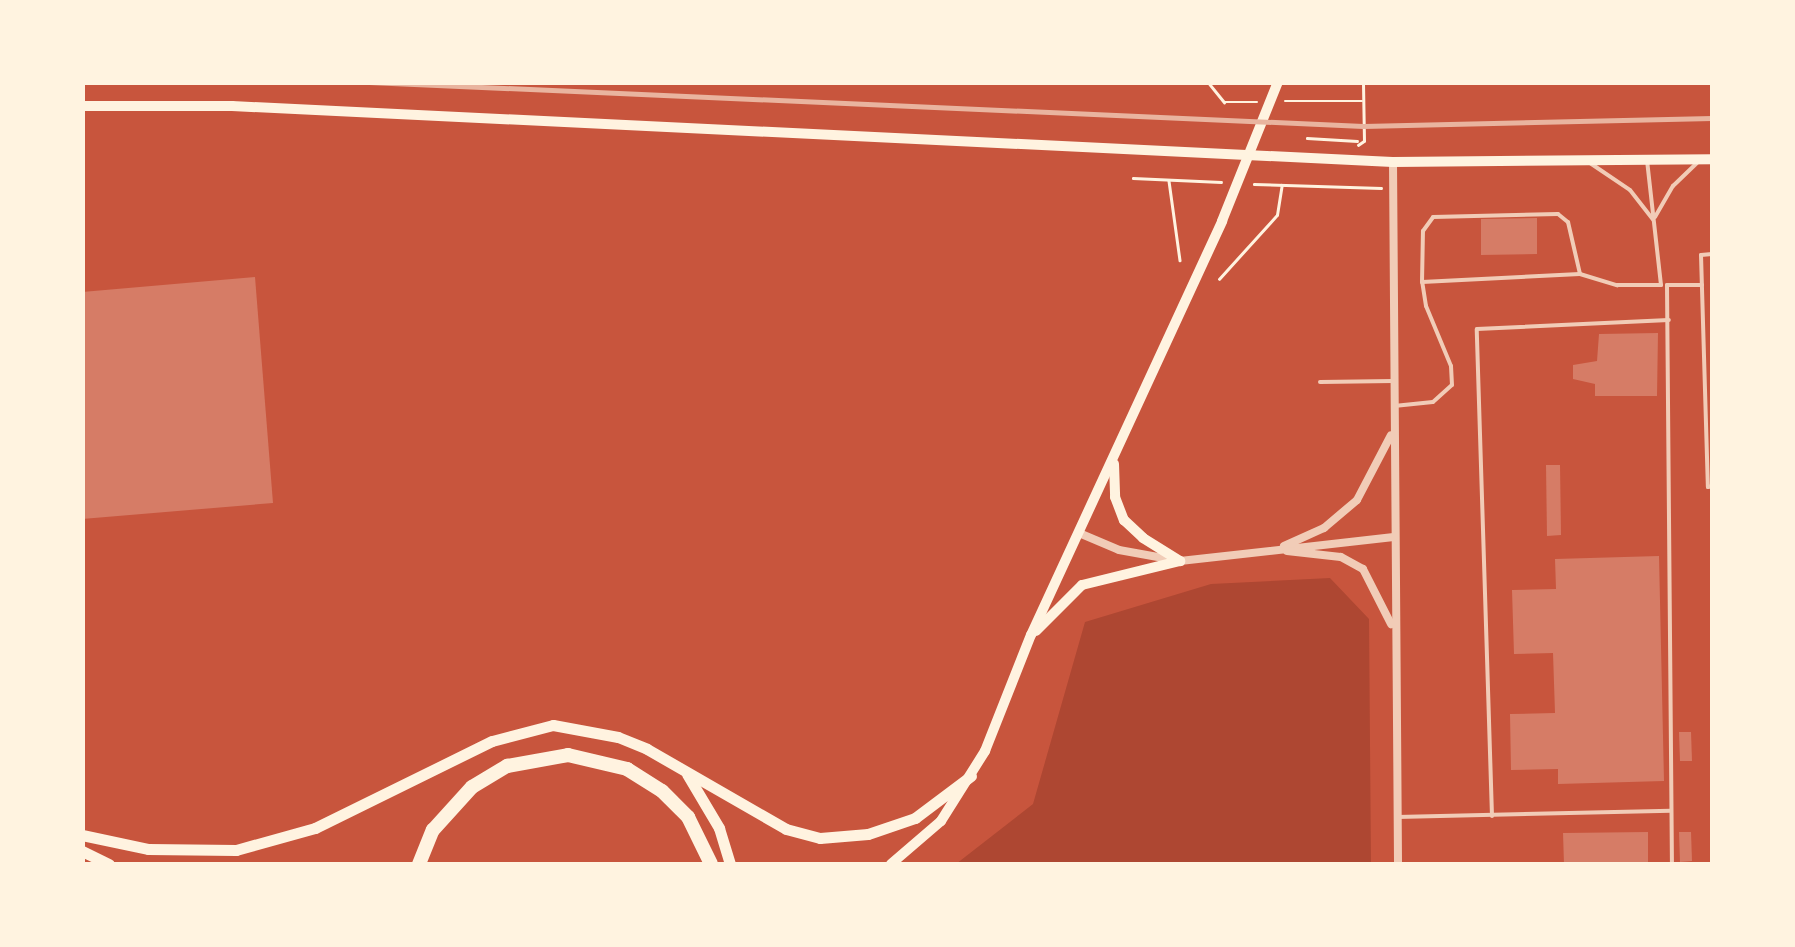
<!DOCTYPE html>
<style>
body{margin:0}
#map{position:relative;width:1795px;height:947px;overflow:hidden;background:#c8553d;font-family:"DejaVu Sans",sans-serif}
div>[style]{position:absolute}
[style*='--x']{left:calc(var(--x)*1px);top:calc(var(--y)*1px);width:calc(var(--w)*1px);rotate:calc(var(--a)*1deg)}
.green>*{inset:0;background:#ae4732}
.building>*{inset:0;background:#d67c66}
.path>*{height:2.5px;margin:-1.25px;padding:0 1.25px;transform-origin:1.25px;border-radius:1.25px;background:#fff3e0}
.service>*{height:4px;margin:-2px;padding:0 2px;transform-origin:2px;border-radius:2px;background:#f1ccb7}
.minor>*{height:8px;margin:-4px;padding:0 4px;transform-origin:4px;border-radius:4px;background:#f1ccb7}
.secondary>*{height:10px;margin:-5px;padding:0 5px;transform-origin:5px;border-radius:5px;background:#fff3e0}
.primary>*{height:11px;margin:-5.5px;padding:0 5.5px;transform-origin:5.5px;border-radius:5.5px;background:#fff3e0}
.motorway>*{height:14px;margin:-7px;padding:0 7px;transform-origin:7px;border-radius:7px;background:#fff3e0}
.rail>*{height:5px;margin:-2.5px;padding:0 2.5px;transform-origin:2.5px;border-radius:2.5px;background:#e9b49f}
span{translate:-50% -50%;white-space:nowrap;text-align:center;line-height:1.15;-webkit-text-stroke:10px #fff3e0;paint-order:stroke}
.frame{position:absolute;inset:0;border:85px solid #fff3e0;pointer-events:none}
</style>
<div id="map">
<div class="green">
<i style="clip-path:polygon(1330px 578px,1369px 619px,1371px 864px,956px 864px,1033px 804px,1085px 622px,1211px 584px)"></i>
</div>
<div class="building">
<i style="clip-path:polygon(1537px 218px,1537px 254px,1481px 255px,1481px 219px)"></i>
<i style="clip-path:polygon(255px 277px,273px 503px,82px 519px,82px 292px)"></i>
<i style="clip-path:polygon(1658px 333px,1657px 396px,1595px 396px,1595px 384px,1573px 379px,1573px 365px,1597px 361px,1599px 334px)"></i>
<i style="clip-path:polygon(1546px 465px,1560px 465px,1561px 535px,1547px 536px)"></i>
<i style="clip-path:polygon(1659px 556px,1664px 781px,1558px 784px,1558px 769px,1511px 770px,1510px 714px,1555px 713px,1553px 653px,1514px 654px,1512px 590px,1556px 589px,1555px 559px)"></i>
<i style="clip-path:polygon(1679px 732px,1691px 732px,1692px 761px,1680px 761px)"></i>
<i style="clip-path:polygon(1648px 832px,1648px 864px,1564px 864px,1563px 833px)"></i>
<i style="clip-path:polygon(1679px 832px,1691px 832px,1692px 861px,1680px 862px)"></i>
</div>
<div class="path">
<i style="--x:1208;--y:82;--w:26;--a:51"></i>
<i style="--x:1224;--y:102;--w:33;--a:0"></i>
<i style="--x:1285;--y:101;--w:77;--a:0"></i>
<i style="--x:1307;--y:138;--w:50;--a:3.4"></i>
<i style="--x:1358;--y:145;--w:7;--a:-34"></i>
<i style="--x:1364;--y:141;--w:59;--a:-91"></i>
<i style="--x:1133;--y:178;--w:88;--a:2.6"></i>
<i style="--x:1169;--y:181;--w:80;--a:82.1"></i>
<i style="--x:1254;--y:184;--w:127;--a:1.8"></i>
<i style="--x:1219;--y:279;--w:86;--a:-47.8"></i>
<i style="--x:1277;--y:215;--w:30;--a:-81"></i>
</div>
<div class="service">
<i style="--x:1590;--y:163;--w:48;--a:34"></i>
<i style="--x:1630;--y:190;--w:37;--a:52"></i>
<i style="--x:1655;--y:217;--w:36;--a:-60"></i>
<i style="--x:1673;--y:186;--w:35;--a:-44"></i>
<i style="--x:1712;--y:254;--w:11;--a:175"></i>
<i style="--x:1701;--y:255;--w:232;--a:88.3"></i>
<i style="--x:1708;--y:487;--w:4;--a:-14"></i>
<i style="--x:1422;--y:282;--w:158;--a:-2.9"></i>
<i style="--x:1580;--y:274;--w:39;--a:17"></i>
<i style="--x:1617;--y:285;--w:44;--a:0"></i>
<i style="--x:1661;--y:285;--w:125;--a:-96.4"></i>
<i style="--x:1667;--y:285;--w:579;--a:89.51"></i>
<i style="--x:1667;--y:285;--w:35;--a:0"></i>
<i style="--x:1320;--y:382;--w:73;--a:-0.8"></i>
<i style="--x:1394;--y:406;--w:39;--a:-6"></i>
<i style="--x:1433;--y:402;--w:25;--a:-42"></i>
<i style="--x:1452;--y:385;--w:19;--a:-93"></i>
<i style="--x:1451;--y:366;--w:65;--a:-112.6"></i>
<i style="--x:1426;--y:306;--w:24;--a:-99"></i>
<i style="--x:1422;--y:282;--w:51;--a:-88.9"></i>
<i style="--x:1423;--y:231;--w:17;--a:-54"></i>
<i style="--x:1433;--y:217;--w:125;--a:-1.4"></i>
<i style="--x:1558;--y:214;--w:13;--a:39"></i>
<i style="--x:1568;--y:222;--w:53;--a:77"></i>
<i style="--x:1492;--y:816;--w:487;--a:-91.8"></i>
<i style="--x:1477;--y:329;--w:192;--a:-2.7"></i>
<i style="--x:1397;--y:817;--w:274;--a:-1.3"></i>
</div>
<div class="minor">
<i style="--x:1393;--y:162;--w:702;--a:89.59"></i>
<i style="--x:1079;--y:533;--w:43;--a:23"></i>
<i style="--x:1119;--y:550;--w:62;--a:10.2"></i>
<i style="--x:1180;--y:561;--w:215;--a:-6.4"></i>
<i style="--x:1284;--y:546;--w:44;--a:-24.2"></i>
<i style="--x:1324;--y:528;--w:43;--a:-40.3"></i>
<i style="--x:1357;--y:500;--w:73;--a:-62.4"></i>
<i style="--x:1287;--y:551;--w:54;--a:6.3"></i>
<i style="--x:1341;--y:557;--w:25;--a:29"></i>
<i style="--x:1363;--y:569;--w:62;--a:63"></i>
</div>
<div class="secondary">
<i style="--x:82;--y:106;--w:150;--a:0"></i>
<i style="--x:232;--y:106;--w:1162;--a:2.76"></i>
<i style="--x:1393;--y:162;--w:319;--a:-0.5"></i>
<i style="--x:1114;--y:464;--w:33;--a:88"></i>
<i style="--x:1115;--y:497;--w:25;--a:69"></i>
<i style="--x:1124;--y:520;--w:26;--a:43"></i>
<i style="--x:1143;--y:538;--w:44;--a:31.9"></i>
<i style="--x:1036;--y:631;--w:65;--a:-45"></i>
<i style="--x:1082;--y:585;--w:101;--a:-13.8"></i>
<i style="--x:891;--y:864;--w:66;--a:-40.7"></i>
<i style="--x:941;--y:821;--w:83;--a:-57.8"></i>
<i style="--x:985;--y:751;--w:125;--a:-68.4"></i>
<i style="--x:1031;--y:635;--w:456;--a:-65.2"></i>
<i style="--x:1222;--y:221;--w:150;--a:-68.1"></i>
</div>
<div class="primary">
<i style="--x:687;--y:774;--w:63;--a:59.3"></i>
<i style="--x:719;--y:828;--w:38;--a:73"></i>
<i style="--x:82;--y:835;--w:67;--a:12"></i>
<i style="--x:148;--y:849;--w:88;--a:0.7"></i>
<i style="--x:236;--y:850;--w:82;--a:-15.6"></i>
<i style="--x:315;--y:828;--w:197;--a:-26.2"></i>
<i style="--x:492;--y:741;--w:63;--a:-14.7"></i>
<i style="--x:553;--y:725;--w:66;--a:10.5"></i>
<i style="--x:618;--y:737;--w:31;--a:22"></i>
<i style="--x:647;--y:749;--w:160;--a:29.9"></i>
<i style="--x:786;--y:829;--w:35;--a:15"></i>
<i style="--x:820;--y:838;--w:48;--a:-4.8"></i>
<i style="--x:868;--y:834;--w:50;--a:-18.8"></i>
<i style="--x:915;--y:818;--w:70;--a:-36.9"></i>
<i style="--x:82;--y:851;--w:30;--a:26"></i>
</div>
<div class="motorway">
<i style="--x:419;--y:864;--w:37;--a:-68"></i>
<i style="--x:433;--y:830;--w:58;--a:-47.8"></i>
<i style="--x:472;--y:787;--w:41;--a:-31"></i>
<i style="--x:507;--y:766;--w:62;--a:-10.2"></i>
<i style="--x:568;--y:755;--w:61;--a:13.3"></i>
<i style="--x:627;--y:769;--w:41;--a:32.2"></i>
<i style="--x:662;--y:791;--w:37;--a:45"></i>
<i style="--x:688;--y:817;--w:52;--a:63.9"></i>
</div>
<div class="rail">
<i style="--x:369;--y:82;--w:995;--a:2.53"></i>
<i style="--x:1363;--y:126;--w:349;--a:-1.3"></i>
</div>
<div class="frame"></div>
</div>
